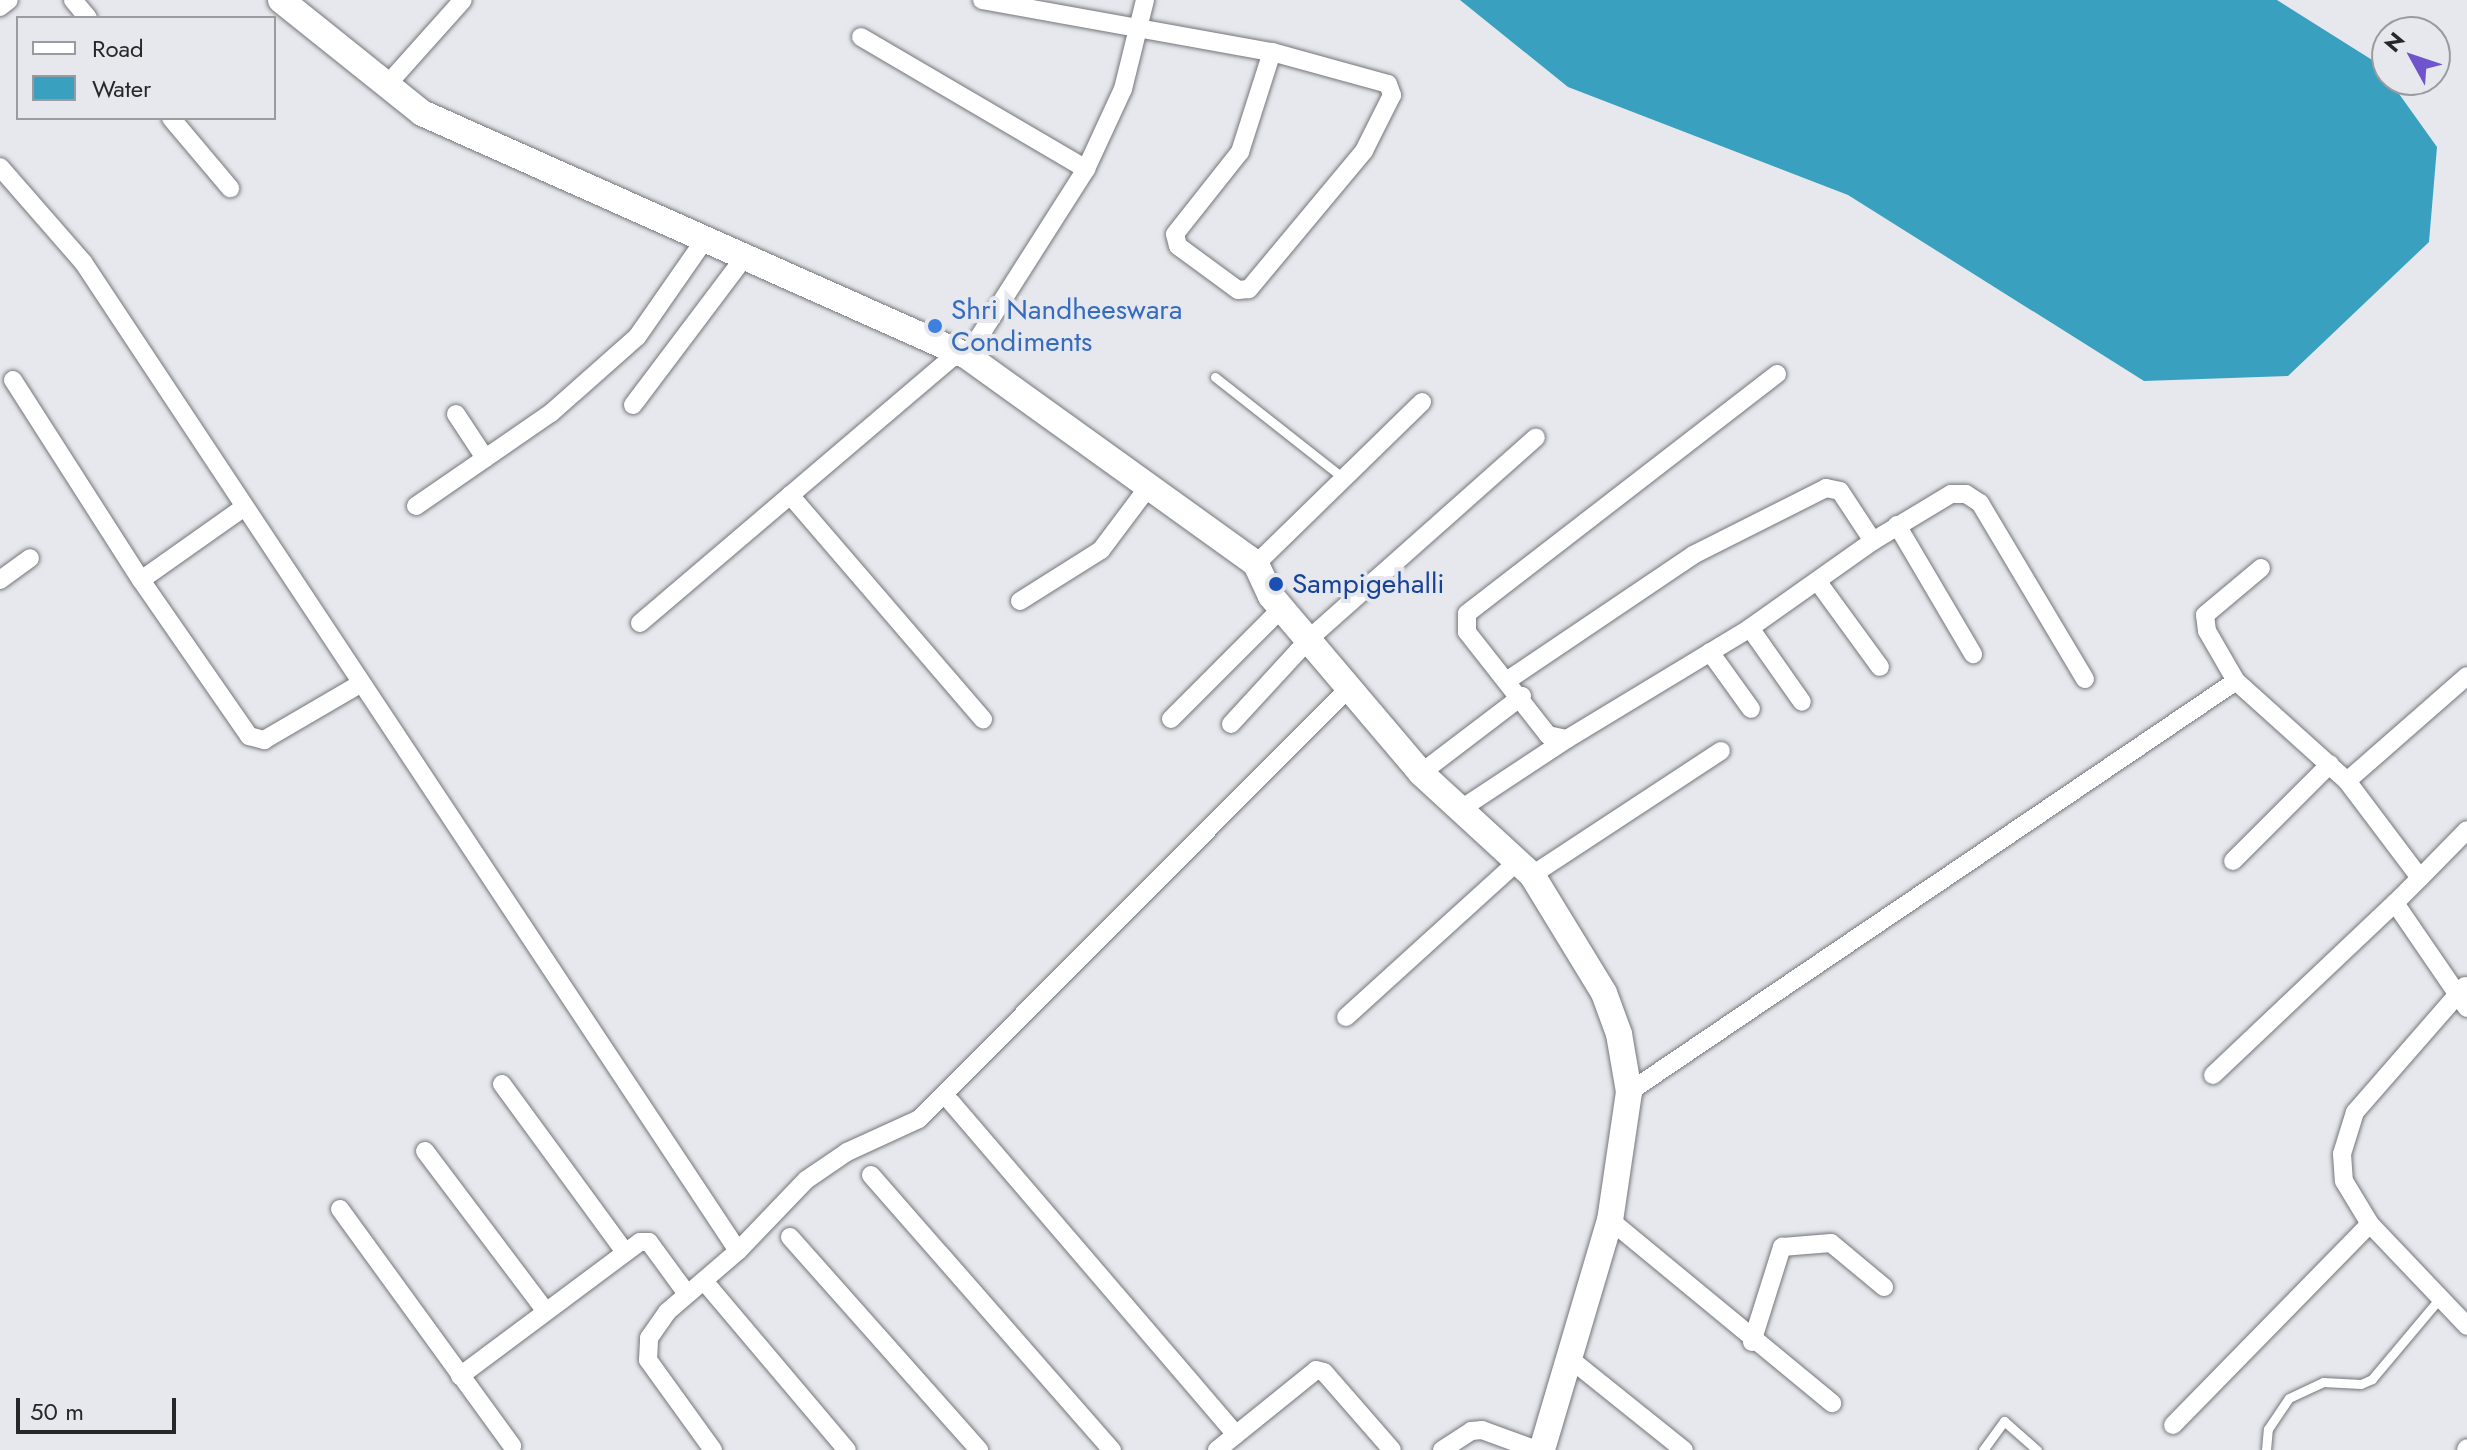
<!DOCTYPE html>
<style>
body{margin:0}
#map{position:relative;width:2467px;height:1450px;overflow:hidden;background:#e6e8ed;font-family:Jost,sans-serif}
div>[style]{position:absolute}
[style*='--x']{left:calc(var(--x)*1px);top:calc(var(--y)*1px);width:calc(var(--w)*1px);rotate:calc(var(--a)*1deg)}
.water>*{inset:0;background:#39a1bf}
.roads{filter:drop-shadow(0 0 2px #74767a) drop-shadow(0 0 2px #74767a)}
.lane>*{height:9px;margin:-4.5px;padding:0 4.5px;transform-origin:4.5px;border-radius:4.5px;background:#fff}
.street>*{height:18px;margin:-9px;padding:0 9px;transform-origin:9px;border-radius:9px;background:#fff}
.secondary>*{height:26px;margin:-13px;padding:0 13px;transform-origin:13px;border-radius:13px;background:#fff}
.dots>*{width:22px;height:22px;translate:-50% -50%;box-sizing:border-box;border:4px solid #e6e8ed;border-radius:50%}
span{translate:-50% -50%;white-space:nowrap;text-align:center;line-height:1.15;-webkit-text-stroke:8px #e6e8ed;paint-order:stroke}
.shop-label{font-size:28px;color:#366cbe}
.left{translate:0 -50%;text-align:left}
.transit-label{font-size:28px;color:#164399}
.legend{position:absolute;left:16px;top:16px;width:260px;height:104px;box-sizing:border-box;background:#e6e8ed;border:2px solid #999b9e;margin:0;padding:10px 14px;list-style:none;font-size:24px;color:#262728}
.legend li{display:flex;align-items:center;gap:16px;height:40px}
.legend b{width:40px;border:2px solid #999b9e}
.north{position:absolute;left:2371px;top:16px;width:80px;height:80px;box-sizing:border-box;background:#e6e8ed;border:2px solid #999b9e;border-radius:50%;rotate:310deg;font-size:22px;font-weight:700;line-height:32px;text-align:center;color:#262728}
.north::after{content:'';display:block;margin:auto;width:28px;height:36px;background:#6f54ce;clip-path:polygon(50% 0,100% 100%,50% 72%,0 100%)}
.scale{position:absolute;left:16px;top:1398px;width:160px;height:36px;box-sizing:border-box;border:4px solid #262728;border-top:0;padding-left:10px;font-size:24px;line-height:28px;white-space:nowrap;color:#262728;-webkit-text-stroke:6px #e6e8ed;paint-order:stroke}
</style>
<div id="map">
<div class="water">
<i style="clip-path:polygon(1460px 0,2277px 0,2377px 63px,2437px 147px,2429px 242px,2288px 376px,2144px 381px,1848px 195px,1568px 87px)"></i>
</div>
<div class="roads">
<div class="lane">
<i style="--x:1215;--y:377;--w:162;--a:38.2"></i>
<i style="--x:1983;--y:1450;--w:36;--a:-54"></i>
<i style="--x:2004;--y:1421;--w:44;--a:41.3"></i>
<i style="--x:2266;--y:1450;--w:21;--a:-85"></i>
<i style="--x:2268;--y:1429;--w:37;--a:-56"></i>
<i style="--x:2289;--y:1398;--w:38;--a:-25"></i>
<i style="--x:2323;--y:1382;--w:38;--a:3"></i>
<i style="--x:2361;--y:1384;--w:12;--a:-24"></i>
<i style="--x:2372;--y:1379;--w:106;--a:-50"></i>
</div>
<div class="street">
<i style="--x:73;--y:0;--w:23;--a:50"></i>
<i style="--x:982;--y:0;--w:295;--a:10.2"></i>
<i style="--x:1272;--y:52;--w:120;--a:15.4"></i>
<i style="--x:1388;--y:84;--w:12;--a:70"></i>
<i style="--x:1392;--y:95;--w:63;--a:116.6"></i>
<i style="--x:1364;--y:151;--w:180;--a:129.8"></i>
<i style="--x:1249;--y:289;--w:11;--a:175"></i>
<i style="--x:1238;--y:290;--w:74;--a:-143.7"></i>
<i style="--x:1178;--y:246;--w:12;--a:-104"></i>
<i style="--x:1175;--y:234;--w:105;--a:-51.6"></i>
<i style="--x:1240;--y:152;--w:105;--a:-72.3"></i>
<i style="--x:0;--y:7;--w:11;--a:-38"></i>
<i style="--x:861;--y:37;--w:261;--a:30.4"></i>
<i style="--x:386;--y:86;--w:115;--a:-48.2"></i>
<i style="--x:171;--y:118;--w:92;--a:49.9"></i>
<i style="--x:0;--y:167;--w:126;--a:48.9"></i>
<i style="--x:83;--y:262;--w:1186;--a:56.48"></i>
<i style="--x:967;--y:356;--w:222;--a:-57.5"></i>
<i style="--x:1086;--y:169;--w:88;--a:-65.2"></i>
<i style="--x:1123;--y:89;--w:92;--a:-76.1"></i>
<i style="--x:1777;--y:374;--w:392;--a:142.3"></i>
<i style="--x:1467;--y:614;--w:18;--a:90"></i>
<i style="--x:1467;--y:632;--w:131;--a:51.8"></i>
<i style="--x:1548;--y:735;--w:19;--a:12"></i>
<i style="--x:1567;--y:739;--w:214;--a:-31.2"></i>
<i style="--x:1750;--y:628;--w:151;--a:-35.3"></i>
<i style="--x:1873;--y:541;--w:91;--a:-31.1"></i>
<i style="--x:1951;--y:494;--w:15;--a:0"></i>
<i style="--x:1966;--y:494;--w:17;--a:33"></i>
<i style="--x:1980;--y:503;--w:205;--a:59.2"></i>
<i style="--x:13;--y:380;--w:237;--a:57.4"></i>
<i style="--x:141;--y:580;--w:125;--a:-35.2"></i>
<i style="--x:633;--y:405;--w:183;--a:-53"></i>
<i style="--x:456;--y:414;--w:53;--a:56.6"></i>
<i style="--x:790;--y:495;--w:296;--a:49.3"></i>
<i style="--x:416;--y:506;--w:164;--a:-34.6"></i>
<i style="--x:551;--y:413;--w:115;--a:-41.5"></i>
<i style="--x:637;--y:337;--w:119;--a:-55.2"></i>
<i style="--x:1897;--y:525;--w:150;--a:59.5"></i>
<i style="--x:1256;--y:564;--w:232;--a:-44.3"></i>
<i style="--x:0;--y:580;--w:37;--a:-36"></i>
<i style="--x:141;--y:580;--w:190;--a:55.3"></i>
<i style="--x:249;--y:736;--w:16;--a:15"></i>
<i style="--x:264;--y:740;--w:111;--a:-30.3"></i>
<i style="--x:1818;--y:582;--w:105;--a:53.9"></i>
<i style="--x:1020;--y:601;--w:96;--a:-32.2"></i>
<i style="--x:1101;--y:550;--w:80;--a:-53.1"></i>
<i style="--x:640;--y:623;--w:418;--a:-40.4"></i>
<i style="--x:1750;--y:628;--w:90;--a:54.9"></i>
<i style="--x:1710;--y:652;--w:70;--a:54.3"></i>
<i style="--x:1508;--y:680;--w:223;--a:-34"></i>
<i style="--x:1693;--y:555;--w:149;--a:-26.7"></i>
<i style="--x:1826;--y:488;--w:14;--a:12"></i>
<i style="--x:1840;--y:491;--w:60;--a:56.6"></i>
<i style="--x:2236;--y:681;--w:58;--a:-120.1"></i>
<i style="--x:2207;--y:631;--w:16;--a:-97"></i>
<i style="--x:2205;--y:615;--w:73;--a:-40"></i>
<i style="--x:1171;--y:719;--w:157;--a:-45"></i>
<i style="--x:1231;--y:724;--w:117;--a:-47.4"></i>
<i style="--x:1310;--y:638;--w:302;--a:-41.6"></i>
<i style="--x:1421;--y:773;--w:127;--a:-37.3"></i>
<i style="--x:2347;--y:781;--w:159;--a:-41.2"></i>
<i style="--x:1461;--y:809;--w:127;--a:-33.4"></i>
<i style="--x:2233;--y:861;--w:137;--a:-45"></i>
<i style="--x:1532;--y:875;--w:226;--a:-33.3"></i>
<i style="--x:2420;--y:878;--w:67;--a:-45.6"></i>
<i style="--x:2465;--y:986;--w:167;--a:131.1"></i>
<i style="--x:2355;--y:1112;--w:44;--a:107.2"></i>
<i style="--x:2342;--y:1154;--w:27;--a:86"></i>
<i style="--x:2344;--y:1181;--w:50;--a:58.8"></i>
<i style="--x:2370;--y:1224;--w:141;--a:46.4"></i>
<i style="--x:1346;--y:1017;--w:229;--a:-42.2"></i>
<i style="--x:2213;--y:1075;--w:250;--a:-43.4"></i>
<i style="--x:502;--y:1084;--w:208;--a:53.8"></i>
<i style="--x:1629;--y:1092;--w:733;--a:-34.1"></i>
<i style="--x:2236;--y:681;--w:149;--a:42"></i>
<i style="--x:2347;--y:781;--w:121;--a:53"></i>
<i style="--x:2420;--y:878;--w:35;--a:135"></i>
<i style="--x:2395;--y:903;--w:127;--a:55.6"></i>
<i style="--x:951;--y:1102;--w:438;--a:49.4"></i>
<i style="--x:425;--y:1151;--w:199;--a:53"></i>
<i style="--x:871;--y:1175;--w:366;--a:48.8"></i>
<i style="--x:340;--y:1209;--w:293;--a:54"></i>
<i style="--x:1610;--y:1220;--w:288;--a:39.5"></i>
<i style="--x:790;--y:1237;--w:285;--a:48.4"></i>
<i style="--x:704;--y:1281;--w:221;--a:49.8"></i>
<i style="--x:1752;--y:1342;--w:100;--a:-72.5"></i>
<i style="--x:1782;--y:1247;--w:49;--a:-4.7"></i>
<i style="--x:1831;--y:1243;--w:69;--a:39.7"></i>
<i style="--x:1569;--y:1358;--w:147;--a:38.7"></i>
<i style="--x:460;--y:1376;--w:224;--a:-36.7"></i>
<i style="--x:640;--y:1242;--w:9;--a:0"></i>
<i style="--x:649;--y:1242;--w:64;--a:53.8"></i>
<i style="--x:2173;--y:1425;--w:281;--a:-45.6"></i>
<i style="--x:713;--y:1450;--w:111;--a:-125.8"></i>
<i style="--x:648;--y:1360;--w:22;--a:-87"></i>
<i style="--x:649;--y:1338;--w:32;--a:-55"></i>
<i style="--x:667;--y:1312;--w:94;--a:-40.7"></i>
<i style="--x:738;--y:1251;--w:98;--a:-46.2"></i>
<i style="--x:806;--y:1180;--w:50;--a:-34.3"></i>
<i style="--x:847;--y:1152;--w:79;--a:-24.6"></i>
<i style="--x:919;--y:1119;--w:609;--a:-45.07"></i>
<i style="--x:1217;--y:1450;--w:127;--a:-38.9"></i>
<i style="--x:1316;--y:1370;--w:8;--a:14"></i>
<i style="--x:1324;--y:1372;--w:103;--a:48.9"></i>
<i style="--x:1442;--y:1450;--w:35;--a:-33"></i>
<i style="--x:1471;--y:1431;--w:11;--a:-5"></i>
<i style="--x:1482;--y:1430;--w:59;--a:20"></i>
<i style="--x:2466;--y:1450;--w:2;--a:-63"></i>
</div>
<div class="secondary">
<i style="--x:281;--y:0;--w:181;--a:38.7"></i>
<i style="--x:422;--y:113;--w:597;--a:24.03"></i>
<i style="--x:967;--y:356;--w:356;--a:35.7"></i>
<i style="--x:1256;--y:564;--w:35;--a:65"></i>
<i style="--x:1271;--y:596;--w:232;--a:49.7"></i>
<i style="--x:1421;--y:773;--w:151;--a:42.6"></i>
<i style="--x:1532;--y:875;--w:138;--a:58.6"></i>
<i style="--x:1604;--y:993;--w:44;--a:69.9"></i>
<i style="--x:1619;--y:1034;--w:59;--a:80.2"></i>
<i style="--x:1629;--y:1092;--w:129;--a:98.4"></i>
<i style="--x:1610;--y:1220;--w:240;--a:106.5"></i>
</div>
</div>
<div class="dots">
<i style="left:935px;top:326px;background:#3f7fe0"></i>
<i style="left:1276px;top:584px;background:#1a4fb4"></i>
</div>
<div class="shop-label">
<span class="left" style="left:951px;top:326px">Shri Nandheeswara<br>Condiments</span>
</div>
<div class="transit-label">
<span class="left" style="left:1292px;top:584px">Sampigehalli</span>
</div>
<ul class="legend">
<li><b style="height:10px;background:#fff"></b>Road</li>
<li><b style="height:22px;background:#39a1bf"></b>Water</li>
</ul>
<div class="north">N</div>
<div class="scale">50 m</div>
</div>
